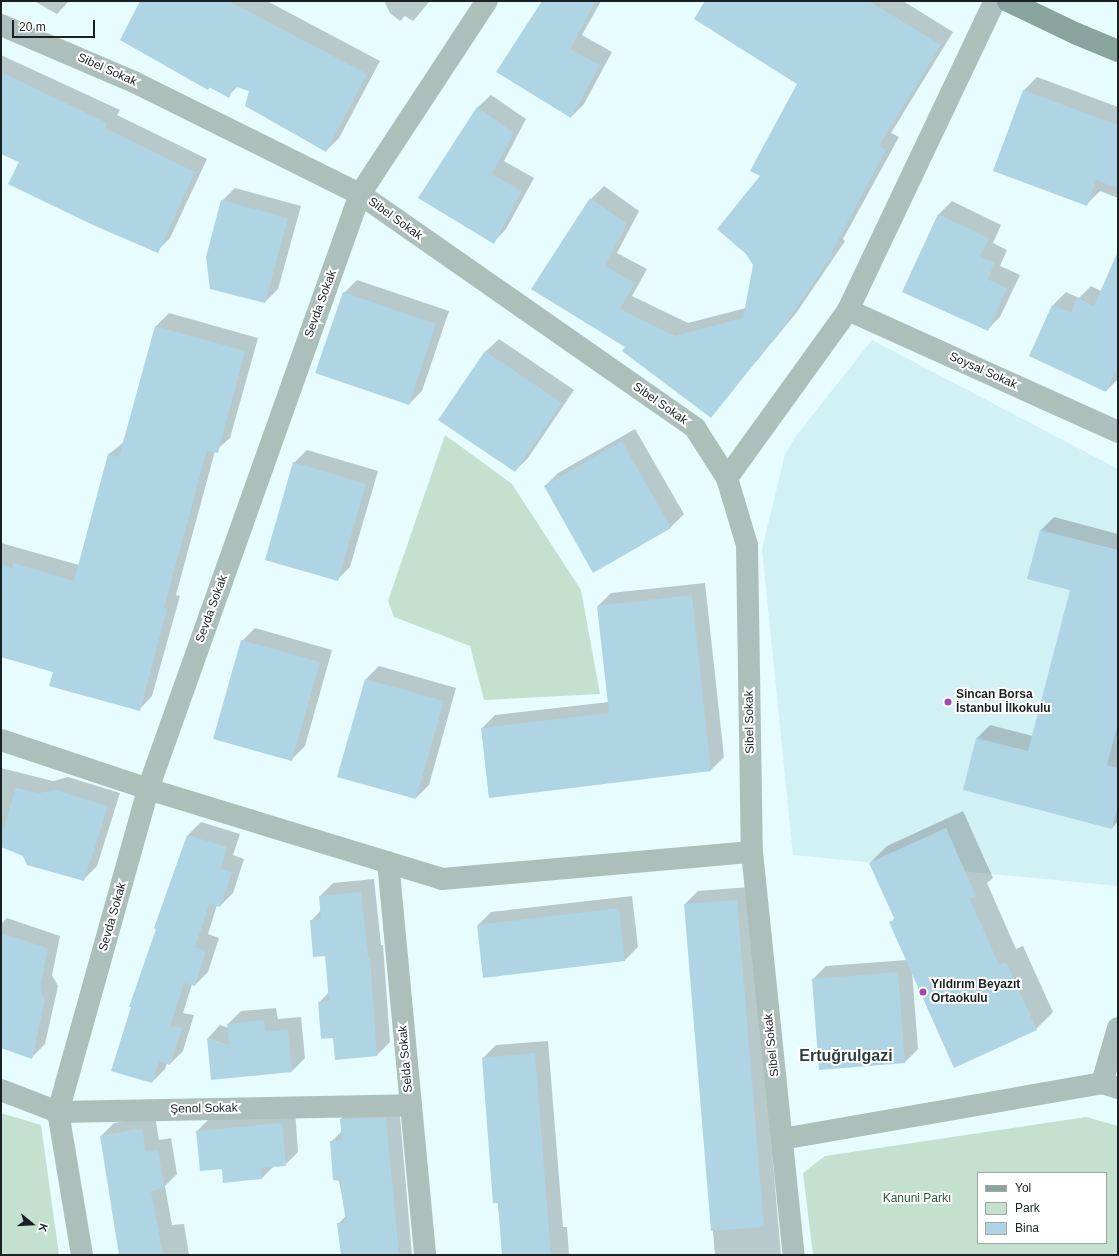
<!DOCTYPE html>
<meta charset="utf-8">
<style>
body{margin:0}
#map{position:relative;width:1119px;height:1256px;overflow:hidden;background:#e6fcfe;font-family:Arial,sans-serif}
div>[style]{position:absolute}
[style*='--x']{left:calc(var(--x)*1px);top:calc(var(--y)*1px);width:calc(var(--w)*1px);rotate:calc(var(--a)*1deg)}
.built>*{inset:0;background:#d2f1f4}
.green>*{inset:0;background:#c4e1cf}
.shadow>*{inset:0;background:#0003}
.building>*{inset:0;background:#afd4e4}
.street>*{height:22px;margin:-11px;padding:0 11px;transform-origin:11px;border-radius:11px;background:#adbfbb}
.secondary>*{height:22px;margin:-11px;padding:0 11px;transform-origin:11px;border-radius:11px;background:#89a39d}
.dots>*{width:11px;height:11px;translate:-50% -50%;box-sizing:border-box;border:2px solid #fff;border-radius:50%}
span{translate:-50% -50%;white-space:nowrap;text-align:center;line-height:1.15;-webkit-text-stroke:4px #fff;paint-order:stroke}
.street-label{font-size:12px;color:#192122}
.poi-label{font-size:12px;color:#192122;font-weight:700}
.left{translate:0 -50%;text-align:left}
.park-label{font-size:12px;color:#245a3d}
.district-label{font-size:16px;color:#2d3e40;font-weight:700}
.frame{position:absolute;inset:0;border:2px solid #192122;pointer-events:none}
.legend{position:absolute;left:977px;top:1172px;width:130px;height:72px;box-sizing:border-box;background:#fff;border:1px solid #a3a6a7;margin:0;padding:5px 7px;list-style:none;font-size:12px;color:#192122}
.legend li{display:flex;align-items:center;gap:8px;height:20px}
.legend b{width:20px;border:1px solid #a3a6a7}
.north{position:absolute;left:12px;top:1204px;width:40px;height:40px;-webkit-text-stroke:3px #fff;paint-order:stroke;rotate:108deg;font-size:11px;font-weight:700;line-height:16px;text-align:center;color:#192122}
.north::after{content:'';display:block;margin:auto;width:14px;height:18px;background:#192122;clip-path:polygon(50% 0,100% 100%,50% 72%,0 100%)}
.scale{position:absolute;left:12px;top:20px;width:83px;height:18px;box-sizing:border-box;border:2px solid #192122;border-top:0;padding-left:5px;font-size:12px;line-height:14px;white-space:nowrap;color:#192122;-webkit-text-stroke:3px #fff;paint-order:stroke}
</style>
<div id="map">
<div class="built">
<i style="clip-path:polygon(872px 340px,1118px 469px,1118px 886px,793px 855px,762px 549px,785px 454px,796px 436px)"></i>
</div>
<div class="green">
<i style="clip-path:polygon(445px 435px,512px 484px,581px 590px,600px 694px,484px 700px,470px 646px,394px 617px,388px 601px)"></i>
<i style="clip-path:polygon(1px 1113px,41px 1125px,59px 1255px,1px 1255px)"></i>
<i style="clip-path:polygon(evenodd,1086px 1117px,1118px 1126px,1118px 1255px,813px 1255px,803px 1173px,825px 1156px,1086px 1117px,978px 1173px,1106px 1173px,1106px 1243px,978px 1243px,978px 1173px)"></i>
</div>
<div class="shadow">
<i style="clip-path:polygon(34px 1px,69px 1px,57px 14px)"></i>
<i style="clip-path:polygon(142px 1px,267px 1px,380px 61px,339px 138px,326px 151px,250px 90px,238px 86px,228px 96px,210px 87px,208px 89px)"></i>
<i style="clip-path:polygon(384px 1px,430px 1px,413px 21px,405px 16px,400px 21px,390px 13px)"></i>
<i style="clip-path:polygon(543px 1px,601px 1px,582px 35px,612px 52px,584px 104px,571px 117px)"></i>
<i style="clip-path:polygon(706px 1px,903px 1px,953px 32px,891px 133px,899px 137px,843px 239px,845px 241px,797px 312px,711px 416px,627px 347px,532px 289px,591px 199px,604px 186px,639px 211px,617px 253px,647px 269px,632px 296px,688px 323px,746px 308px,754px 265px,762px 176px,799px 83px)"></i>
<i style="clip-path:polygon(1px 55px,120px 110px,117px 115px,207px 159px,170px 238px,157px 251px,20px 162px,1px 153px)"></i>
<i style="clip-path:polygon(1037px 77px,1118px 107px,1118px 198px,1100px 191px,1086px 205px,1024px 90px)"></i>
<i style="clip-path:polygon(491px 95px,526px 119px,504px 161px,534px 178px,506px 229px,494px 242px,419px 198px,478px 107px)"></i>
<i style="clip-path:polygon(235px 188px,301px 206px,278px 289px,265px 302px,222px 201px)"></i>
<i style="clip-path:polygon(952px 201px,1001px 225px,993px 243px,1007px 250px,1000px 266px,1020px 275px,1000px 317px,987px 330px,939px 214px)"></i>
<i style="clip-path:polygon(1118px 274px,1118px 379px,1106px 391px,1053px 305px,1066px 292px,1079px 298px,1091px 286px,1101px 291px)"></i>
<i style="clip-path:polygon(357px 280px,449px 311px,422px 391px,409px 404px,344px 293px)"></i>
<i style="clip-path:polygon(169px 313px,258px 338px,230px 438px,215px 451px,176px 595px,180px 596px,152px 696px,139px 710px,54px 672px,1px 656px,1px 543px,79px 565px,109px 454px,124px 442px,156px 326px)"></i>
<i style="clip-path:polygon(499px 339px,574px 390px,528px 458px,515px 471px,440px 420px,486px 351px)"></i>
<i style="clip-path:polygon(635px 429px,684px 514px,671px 527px,545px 486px,558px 473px)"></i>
<i style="clip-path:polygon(307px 450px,378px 471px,350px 567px,337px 580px,294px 463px)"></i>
<i style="clip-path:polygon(1054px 517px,1118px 534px,1118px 821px,1112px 828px,964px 789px,977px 738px,990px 725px,1033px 736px,1071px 590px,1028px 578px,1041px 530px)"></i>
<i style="clip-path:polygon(705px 583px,724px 757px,711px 770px,489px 797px,482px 728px,495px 715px,609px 702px,598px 606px,611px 593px)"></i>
<i style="clip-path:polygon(255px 628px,332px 650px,305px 746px,292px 759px,242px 641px)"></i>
<i style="clip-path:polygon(379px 666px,456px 688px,429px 785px,416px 798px,339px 776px,366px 679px)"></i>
<i style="clip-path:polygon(1px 768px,53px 781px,68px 777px,120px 793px,97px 866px,84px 879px,1px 846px)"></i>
<i style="clip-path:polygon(963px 811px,993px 878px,987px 883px,1016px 949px,1023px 946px,1053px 1012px,1036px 1029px,912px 971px,918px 1049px,905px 1062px,813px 979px,826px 966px,907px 960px,891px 922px,895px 918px,870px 863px,887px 846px)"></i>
<i style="clip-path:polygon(201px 822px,240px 834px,233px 855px,244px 859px,233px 893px,220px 906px,217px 905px,208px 934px,219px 938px,208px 972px,195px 985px,192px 984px,183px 1013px,194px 1015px,183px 1051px,170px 1064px,167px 1063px,165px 1069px,152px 1082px,158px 928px,155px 927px,188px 835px)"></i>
<i style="clip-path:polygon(374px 879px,381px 945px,383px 945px,390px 1042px,377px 1055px,334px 1037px,319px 1003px,329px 992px,326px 955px,311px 921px,321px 910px,320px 896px,333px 883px)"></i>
<i style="clip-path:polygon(749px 887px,781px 1255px,715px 1255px,685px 904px,698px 891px)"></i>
<i style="clip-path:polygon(632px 896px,638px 947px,625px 960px,478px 925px,491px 912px)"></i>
<i style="clip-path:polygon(7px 918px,60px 936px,52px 975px,58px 986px,45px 1044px,32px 1057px,1px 1046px,1px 924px)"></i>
<i style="clip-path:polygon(276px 1008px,278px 1019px,301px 1017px,305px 1058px,292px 1071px,208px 1038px,220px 1025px,229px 1028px,228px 1024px,241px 1011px)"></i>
<i style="clip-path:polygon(548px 1041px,563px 1227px,567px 1227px,569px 1255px,503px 1255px,483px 1058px,496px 1045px)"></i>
<i style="clip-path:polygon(399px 1105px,412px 1255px,342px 1255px,338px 1224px,346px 1216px,331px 1142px,342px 1131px,341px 1119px,354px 1106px)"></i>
<i style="clip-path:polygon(295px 1110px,298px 1152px,285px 1165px,274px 1166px,262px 1178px,197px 1131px,210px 1118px)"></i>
<i style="clip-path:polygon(155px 1116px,159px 1140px,171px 1138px,177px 1174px,165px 1186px,172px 1225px,184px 1224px,189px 1255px,120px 1255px,101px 1136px,114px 1123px)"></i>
</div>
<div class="building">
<i style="clip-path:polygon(140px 1px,229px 1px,367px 74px,326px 152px,245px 106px,249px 91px,234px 86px,229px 98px,209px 87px,208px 90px,120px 40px)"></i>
<i style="clip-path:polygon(542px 1px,596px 1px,570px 49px,600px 65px,571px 118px,496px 72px)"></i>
<i style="clip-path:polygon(705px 1px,869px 1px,941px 45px,879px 146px,886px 150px,831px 253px,833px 254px,784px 326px,711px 418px,622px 351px,625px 347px,531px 289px,590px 198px,627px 224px,605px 266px,635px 283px,620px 309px,675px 336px,743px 318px,753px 265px,746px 254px,717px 229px,760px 176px,750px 171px,797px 84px,694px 19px)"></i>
<i style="clip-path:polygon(1px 72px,107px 123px,105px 128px,195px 172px,158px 253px,93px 225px,8px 184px,19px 162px,1px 154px)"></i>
<i style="clip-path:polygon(1023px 90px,1118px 125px,1118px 188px,1096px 180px,1087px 206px,993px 171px)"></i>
<i style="clip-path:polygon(477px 107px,514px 133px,492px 174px,522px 191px,494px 244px,418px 198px)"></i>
<i style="clip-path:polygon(221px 200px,288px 218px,265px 303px,210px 289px,206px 257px)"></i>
<i style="clip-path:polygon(938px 214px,989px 238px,980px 256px,995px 263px,987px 279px,1007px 288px,988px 331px,902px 292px)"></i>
<i style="clip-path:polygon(1118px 251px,1118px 366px,1106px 392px,1029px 356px,1052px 305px,1071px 313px,1077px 298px,1094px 306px)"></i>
<i style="clip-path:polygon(343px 292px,436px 324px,409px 405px,315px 373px)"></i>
<i style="clip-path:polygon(155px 326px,245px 351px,218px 453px,207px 450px,164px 608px,167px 609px,140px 711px,49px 686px,53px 672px,1px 657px,1px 564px,12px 568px,13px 563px,74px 581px,108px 454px,119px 457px)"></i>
<i style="clip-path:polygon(485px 351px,562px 403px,515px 472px,438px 420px)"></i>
<i style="clip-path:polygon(622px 441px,671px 528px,593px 573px,544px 486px)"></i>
<i style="clip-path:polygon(293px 462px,366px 484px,338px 581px,265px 560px)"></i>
<i style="clip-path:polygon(1040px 530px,1118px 550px,1118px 723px,1107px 765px,1118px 768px,1118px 805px,1112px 829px,963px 790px,976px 738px,1028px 751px,1070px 590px,1027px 579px)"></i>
<i style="clip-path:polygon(692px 595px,711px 771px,489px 798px,481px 728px,609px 713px,597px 606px)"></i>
<i style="clip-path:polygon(241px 640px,320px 662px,292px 761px,213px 739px)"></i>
<i style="clip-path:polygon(365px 679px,444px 701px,416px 799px,337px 777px)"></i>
<i style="clip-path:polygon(16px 788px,39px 793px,55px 790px,108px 806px,84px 881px,27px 865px,23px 856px,1px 847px,1px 836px)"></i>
<i style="clip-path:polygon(946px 828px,976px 896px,970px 899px,999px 965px,1006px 962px,1037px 1030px,954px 1068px,889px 922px,895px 920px,869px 863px)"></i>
<i style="clip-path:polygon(187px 835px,227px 847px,221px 868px,232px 872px,220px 907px,209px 904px,202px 926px,195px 947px,206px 951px,195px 986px,184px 983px,177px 1005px,170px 1026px,182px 1028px,170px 1065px,159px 1061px,152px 1083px,111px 1071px,131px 1007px,129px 1007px,156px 929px,154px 928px)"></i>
<i style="clip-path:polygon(361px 892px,368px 957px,370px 957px,377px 1056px,335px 1060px,333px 1038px,321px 1039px,318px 1002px,329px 1001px,325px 956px,313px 957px,310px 920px,321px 919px,319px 896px)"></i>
<i style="clip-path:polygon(737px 900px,764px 1227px,711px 1231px,684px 904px)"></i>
<i style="clip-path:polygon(619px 908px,625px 961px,483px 978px,477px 925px)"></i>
<i style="clip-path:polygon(1px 933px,48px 948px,40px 989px,45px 999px,32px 1059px,1px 1048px)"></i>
<i style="clip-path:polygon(898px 972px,905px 1063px,819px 1070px,812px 979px)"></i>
<i style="clip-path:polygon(264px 1020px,265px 1032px,288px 1029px,292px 1072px,211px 1080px,207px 1038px,229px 1045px,227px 1024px)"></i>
<i style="clip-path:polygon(535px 1053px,551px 1255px,502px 1255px,498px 1203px,493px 1203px,482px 1058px)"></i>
<i style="clip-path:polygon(386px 1118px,399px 1255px,341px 1255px,337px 1223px,346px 1222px,340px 1181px,333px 1180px,330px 1141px,342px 1140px,340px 1119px)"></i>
<i style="clip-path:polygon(282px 1123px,286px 1166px,261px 1168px,262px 1179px,223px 1183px,222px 1169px,200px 1171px,196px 1131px)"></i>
<i style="clip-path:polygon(142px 1128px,146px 1152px,158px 1150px,164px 1188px,151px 1191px,163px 1255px,119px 1255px,100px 1136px)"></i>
</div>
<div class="street">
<i style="--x:1;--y:25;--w:145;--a:23.2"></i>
<i style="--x:134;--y:82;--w:252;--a:26.4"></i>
<i style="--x:360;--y:194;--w:409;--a:34.9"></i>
<i style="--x:695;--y:428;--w:59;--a:57.4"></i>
<i style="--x:727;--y:478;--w:70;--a:73.4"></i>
<i style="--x:747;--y:545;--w:307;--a:89.1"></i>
<i style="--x:752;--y:852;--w:405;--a:84.1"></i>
<i style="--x:848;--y:310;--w:296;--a:24.3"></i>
<i style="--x:727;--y:478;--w:207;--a:-54.2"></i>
<i style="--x:848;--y:310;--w:342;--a:-64.6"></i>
<i style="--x:1;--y:740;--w:155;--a:18.4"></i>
<i style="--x:148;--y:789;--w:307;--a:17"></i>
<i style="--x:442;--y:879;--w:311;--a:-5"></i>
<i style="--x:388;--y:862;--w:395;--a:84.6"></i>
<i style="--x:1102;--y:1083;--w:57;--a:-73.8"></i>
<i style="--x:1;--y:1090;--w:61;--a:21.1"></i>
<i style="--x:58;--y:1112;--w:353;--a:-1.1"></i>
<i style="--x:782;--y:1139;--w:325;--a:-9.9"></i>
<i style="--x:1102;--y:1083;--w:17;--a:17"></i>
<i style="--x:82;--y:1255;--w:145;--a:-99.5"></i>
<i style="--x:58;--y:1112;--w:335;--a:-74.4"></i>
<i style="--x:148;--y:789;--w:632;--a:-70.39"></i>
<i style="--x:360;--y:194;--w:231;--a:-56.7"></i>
</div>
<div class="secondary">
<i style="--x:1008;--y:1;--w:76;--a:25.6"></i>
<i style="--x:1077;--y:34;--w:44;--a:22.5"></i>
</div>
<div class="dots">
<i style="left:948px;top:702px;background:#9e48b5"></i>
<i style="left:923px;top:992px;background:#9e48b5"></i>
</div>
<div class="street-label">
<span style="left:107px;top:70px;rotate:24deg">Sibel Sokak</span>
<span style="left:395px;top:219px;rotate:36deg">Sibel Sokak</span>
<span style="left:321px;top:304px;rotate:-70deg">Sevda Sokak</span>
<span style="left:983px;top:371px;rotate:24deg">Soysal Sokak</span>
<span style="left:660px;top:404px;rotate:35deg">Sibel Sokak</span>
<span style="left:212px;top:609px;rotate:-70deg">Sevda Sokak</span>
<span style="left:750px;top:722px;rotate:-91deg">Sibel Sokak</span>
<span style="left:113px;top:917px;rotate:-74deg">Sevda Sokak</span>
<span style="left:772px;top:1045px;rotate:-96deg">Sibel Sokak</span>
<span style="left:406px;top:1059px;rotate:-95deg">Selda Sokak</span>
<span style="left:204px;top:1109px;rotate:-1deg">Şenol Sokak</span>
</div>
<div class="poi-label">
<span class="left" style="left:956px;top:702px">Sincan Borsa<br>İstanbul İlkokulu</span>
<span class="left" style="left:931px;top:992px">Yıldırım Beyazıt<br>Ortaokulu</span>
</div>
<div class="park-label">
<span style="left:917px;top:1199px">Kanuni Parkı</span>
</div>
<div class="district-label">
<span style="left:846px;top:1056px">Ertuğrulgazi</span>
</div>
<div class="frame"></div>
<ul class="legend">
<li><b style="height:5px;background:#89a39d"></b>Yol</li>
<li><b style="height:11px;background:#c4e1cf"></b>Park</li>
<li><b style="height:11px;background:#afd4e4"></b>Bina</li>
</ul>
<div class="north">K</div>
<div class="scale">20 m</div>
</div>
